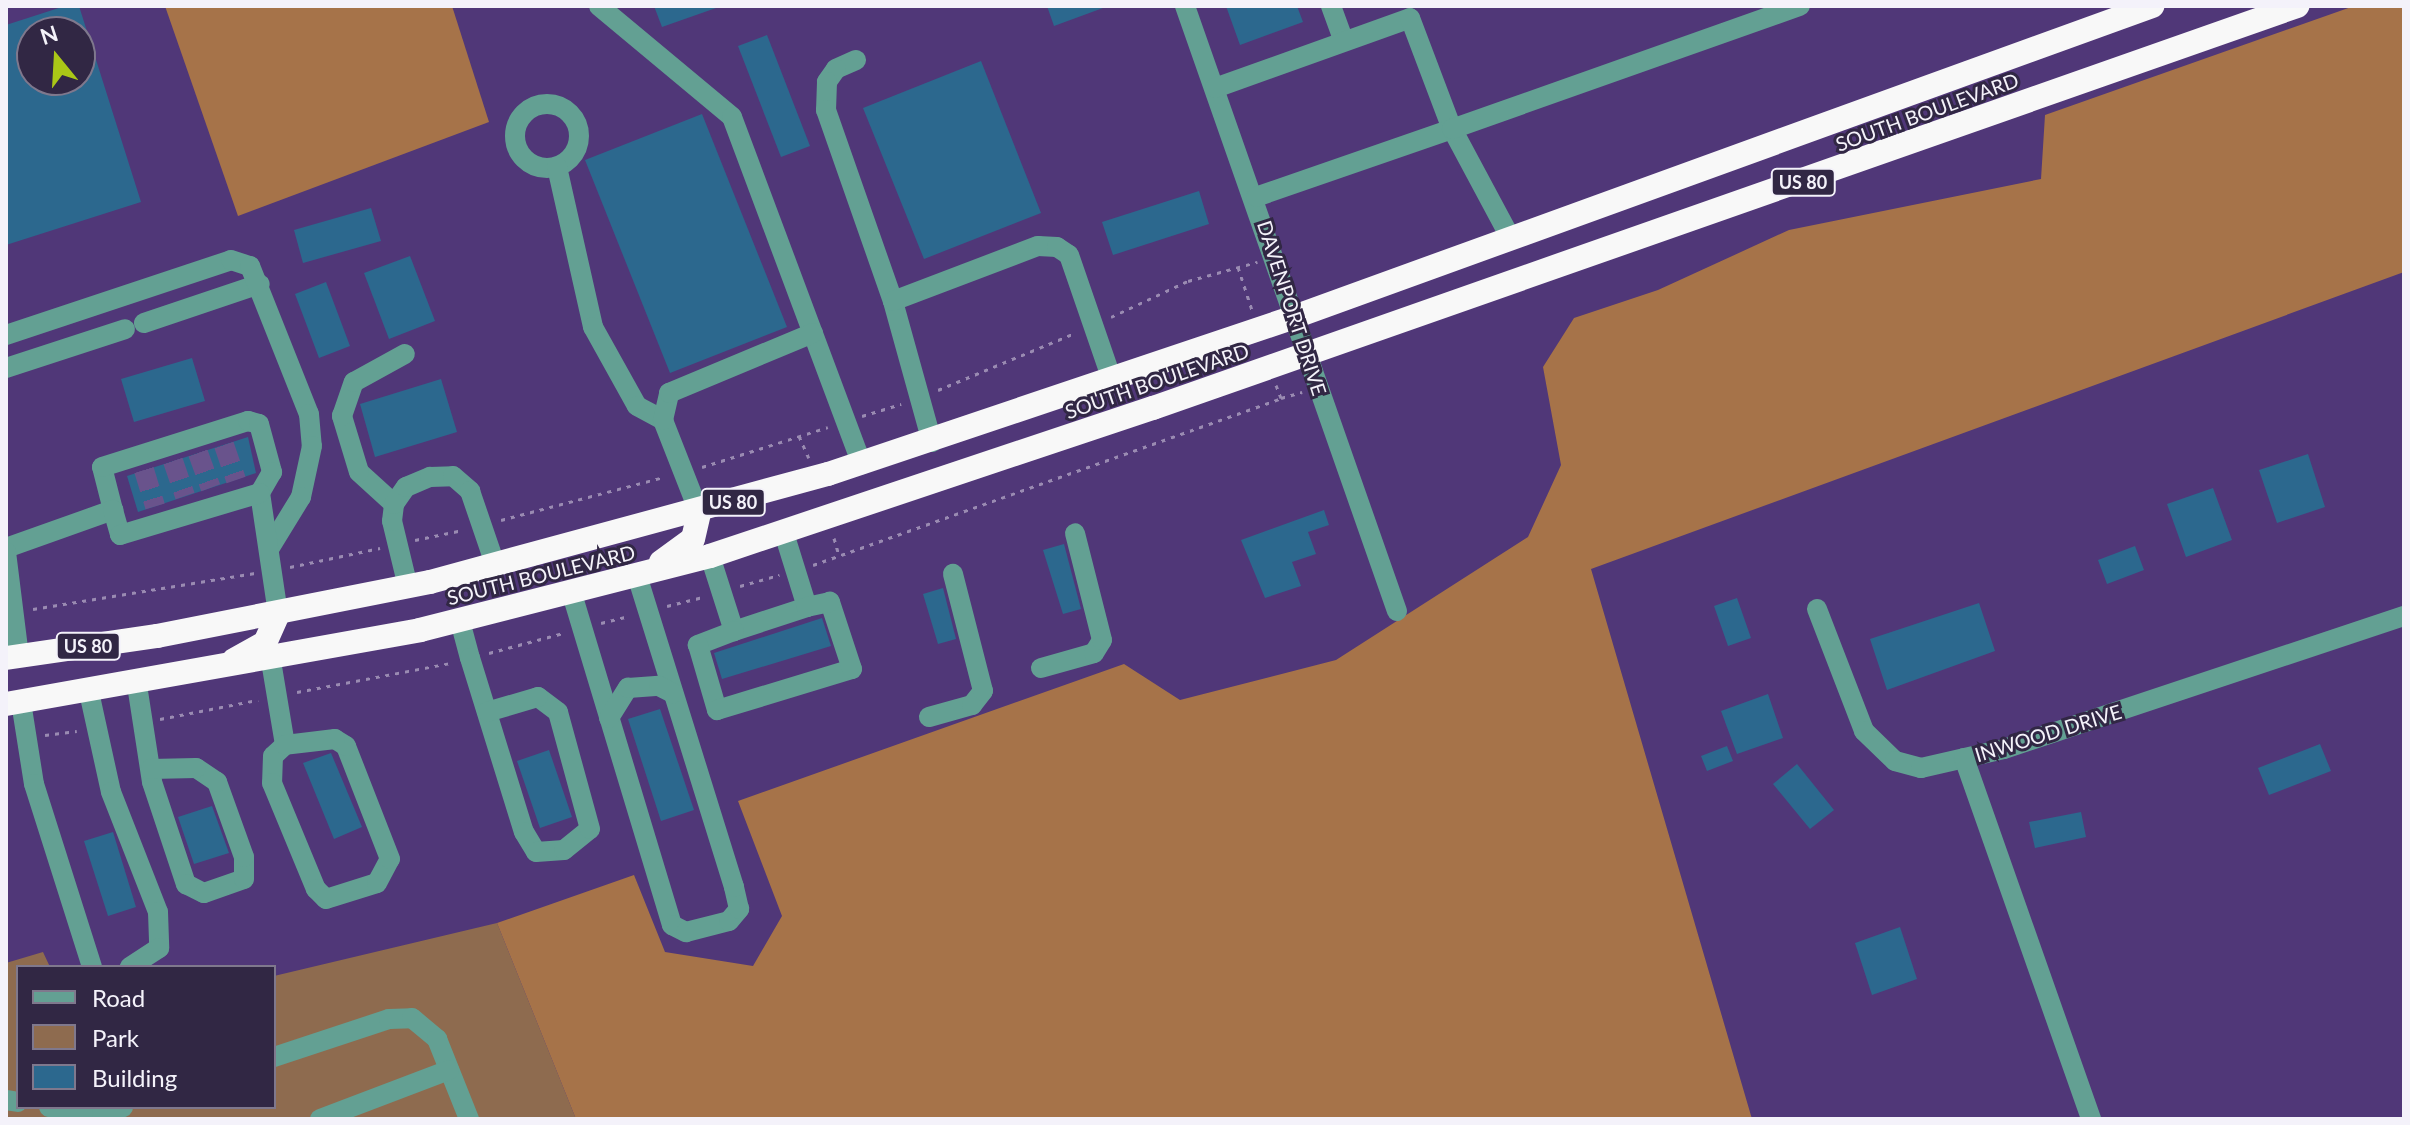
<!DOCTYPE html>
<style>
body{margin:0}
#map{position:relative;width:2410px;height:1125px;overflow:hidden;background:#503778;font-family:Lato,sans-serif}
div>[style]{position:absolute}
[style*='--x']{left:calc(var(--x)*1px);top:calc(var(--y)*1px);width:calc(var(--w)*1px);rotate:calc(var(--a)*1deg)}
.green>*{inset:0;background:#8e6b4f}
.forest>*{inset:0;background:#a67349}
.building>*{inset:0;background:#2c688e}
.minor-tunnel>*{height:20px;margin-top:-10px;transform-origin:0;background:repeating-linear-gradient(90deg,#69538c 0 20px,transparent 0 30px)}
.path>*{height:3px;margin-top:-1.5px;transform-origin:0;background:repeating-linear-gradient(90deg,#9a8bb2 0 4px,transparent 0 10px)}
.minor>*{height:20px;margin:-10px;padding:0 10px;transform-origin:10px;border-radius:10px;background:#63a093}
.minor>.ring{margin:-10px;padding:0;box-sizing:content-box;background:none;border:20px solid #63a093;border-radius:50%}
.highway>*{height:24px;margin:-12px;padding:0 12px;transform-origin:12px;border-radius:12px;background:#f8f8f8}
span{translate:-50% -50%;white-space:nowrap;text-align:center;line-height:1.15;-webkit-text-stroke:6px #312744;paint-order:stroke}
.shield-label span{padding:2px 6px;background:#312744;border:2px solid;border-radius:6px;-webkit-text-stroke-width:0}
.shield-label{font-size:18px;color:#f4f2fa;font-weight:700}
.street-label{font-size:20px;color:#f4f2fa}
.frame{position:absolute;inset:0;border:8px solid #f4f2fa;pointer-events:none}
.legend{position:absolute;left:16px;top:965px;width:260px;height:144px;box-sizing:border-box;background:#312744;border:2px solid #7f788d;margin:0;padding:10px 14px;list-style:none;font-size:24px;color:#f4f2fa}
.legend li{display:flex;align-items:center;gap:16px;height:40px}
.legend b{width:40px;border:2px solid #7f788d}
.north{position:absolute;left:16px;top:16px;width:80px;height:80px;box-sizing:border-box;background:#312744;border:2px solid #7f788d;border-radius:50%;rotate:342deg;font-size:22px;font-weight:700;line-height:32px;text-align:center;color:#f4f2fa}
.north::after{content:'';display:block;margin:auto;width:28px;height:36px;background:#aac717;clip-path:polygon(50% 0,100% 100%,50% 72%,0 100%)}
</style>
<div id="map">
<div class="green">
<i style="clip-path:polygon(497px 923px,576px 1119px,6px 1119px,6px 963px,43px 952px,50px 967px,18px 967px,18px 1107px,274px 1107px,274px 976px)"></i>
</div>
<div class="forest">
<i style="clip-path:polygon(165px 6px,452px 6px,489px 122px,238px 216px)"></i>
<i style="clip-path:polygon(2354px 6px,2404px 6px,2404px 272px,1591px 569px,1752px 1119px,576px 1119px,497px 923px,634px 875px,665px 952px,753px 966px,782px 916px,738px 801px,1124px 664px,1180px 700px,1336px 660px,1528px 537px,1561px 465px,1543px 367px,1574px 318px,1658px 290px,1789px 230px,2041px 179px,2045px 115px)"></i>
</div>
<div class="building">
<i style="clip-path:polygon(evenodd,65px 6px,79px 6px,141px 202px,6px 245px,6px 25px,65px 6px,32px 32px,80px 32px,80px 80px,32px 80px,32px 32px)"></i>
<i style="clip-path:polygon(654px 6px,716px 6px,716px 8px,662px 27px)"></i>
<i style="clip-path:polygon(1047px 6px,1102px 6px,1103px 8px,1054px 26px)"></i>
<i style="clip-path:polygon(1226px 6px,1297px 6px,1303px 22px,1240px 45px)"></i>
<i style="clip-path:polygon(767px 35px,810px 146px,781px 157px,738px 46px)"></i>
<i style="clip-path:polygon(981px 61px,1041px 213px,924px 259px,863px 108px)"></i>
<i style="clip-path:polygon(702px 114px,787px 327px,670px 373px,585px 160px)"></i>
<i style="clip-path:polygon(1199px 191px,1209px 224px,1113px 255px,1102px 222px)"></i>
<i style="clip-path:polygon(371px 208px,381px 241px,303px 263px,294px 230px)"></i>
<i style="clip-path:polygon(410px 256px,435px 321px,389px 339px,364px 273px)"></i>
<i style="clip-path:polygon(326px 282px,350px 346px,319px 358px,295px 294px)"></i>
<i style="clip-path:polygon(192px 358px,205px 401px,134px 422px,121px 379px)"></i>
<i style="clip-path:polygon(441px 379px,457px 432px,375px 457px,360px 404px)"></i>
<i style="clip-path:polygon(248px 437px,256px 473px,138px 512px,127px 476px)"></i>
<i style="clip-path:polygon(2308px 454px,2325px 507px,2277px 523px,2259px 470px)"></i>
<i style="clip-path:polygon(2213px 488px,2232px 540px,2186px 557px,2167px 504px)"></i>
<i style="clip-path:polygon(1324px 510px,1329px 525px,1308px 532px,1316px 554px,1292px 562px,1301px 586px,1265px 598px,1241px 540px)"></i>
<i style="clip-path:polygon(1064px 544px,1081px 609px,1063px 614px,1043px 550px)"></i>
<i style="clip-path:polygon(2135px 546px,2144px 570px,2107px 584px,2098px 560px)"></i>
<i style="clip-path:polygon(943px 588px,956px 639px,938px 644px,923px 594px)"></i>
<i style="clip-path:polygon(1737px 598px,1751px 638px,1728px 646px,1714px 606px)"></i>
<i style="clip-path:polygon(1979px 603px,1995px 651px,1887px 690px,1870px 639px)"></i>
<i style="clip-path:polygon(822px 618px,831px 646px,722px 679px,714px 653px)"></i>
<i style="clip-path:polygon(1768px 694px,1783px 738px,1737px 754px,1721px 711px)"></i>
<i style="clip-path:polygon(660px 709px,694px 810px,661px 821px,628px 719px)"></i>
<i style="clip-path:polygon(2320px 744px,2331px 771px,2269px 795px,2258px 768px)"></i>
<i style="clip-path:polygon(1727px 746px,1733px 761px,1707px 771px,1701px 756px)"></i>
<i style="clip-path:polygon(549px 750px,572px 817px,540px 828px,517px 761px)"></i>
<i style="clip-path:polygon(331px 753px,362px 827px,334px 839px,303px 763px)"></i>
<i style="clip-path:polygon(1797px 764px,1834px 810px,1810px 829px,1773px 784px)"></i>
<i style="clip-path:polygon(212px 806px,229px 853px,194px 864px,178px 817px)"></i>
<i style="clip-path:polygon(2081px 812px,2086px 837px,2035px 848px,2029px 822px)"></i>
<i style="clip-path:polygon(113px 832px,136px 907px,108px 916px,84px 841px)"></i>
<i style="clip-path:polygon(1900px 927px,1917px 979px,1872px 995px,1855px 943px)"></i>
</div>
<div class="minor-tunnel">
<i style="--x:224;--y:445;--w:37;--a:71"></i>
<i style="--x:198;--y:453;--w:37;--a:70"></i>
<i style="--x:173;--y:461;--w:37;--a:71"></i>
<i style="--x:144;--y:470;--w:38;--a:73"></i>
</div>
<div class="path">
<i style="--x:1238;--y:267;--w:45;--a:72"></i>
<i style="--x:1111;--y:317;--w:85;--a:-25.1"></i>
<i style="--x:1188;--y:281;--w:72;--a:-15.4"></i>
<i style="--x:1276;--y:385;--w:14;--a:69"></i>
<i style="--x:1281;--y:398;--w:22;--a:-16"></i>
<i style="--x:938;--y:390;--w:148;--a:-22.6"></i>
<i style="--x:862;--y:416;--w:41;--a:-17.1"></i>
<i style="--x:799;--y:436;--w:24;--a:66"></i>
<i style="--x:702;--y:467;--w:132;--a:-17.6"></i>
<i style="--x:501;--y:520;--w:169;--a:-14.8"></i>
<i style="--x:834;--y:538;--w:19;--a:74"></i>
<i style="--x:415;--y:540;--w:49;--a:-11.8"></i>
<i style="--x:813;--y:565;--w:497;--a:-19.6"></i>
<i style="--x:290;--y:567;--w:92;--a:-11.9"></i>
<i style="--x:740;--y:586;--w:41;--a:-15.8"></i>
<i style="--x:667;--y:606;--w:36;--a:-14"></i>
<i style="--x:33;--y:609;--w:225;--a:-9.2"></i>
<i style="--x:601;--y:623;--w:29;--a:-14"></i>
<i style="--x:489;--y:653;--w:77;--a:-15.1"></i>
<i style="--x:297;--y:692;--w:157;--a:-10.7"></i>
<i style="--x:160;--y:719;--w:100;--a:-11"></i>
<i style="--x:45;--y:735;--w:32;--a:-7"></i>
</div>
<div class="minor">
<i style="--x:599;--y:6;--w:173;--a:39.8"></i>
<i style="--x:732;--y:117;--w:371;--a:69.5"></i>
<i style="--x:1185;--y:6;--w:641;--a:70.69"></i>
<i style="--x:1331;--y:6;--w:37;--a:70"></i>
<i style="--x:856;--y:60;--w:22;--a:156"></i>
<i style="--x:836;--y:69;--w:16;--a:125"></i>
<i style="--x:827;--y:82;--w:28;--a:92"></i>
<i style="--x:826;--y:110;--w:202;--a:70.7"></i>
<i style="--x:1215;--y:88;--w:207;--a:-19.7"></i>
<i style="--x:1410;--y:18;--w:119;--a:69.3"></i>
<i style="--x:1452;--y:129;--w:207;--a:160.9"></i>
<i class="ring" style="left:515px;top:104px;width:44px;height:44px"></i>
<i style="--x:557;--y:167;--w:164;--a:77.3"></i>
<i style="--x:593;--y:327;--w:90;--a:60.9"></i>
<i style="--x:637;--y:406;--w:30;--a:28"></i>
<i style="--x:1510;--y:237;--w:123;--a:-118.2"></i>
<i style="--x:1452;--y:129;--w:369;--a:-19.5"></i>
<i style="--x:144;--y:323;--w:122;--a:-18.6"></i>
<i style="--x:6;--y:335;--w:237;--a:-18.4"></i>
<i style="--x:231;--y:260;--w:20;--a:18"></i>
<i style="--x:250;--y:266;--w:159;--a:68.3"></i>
<i style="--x:309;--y:414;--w:32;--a:85"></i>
<i style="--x:312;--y:446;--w:52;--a:102.2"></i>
<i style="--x:301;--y:497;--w:61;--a:121.6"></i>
<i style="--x:6;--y:368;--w:125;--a:-18.1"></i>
<i style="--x:932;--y:442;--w:146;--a:-105.5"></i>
<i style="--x:893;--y:301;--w:155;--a:-20.8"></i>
<i style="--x:1038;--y:246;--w:19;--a:3"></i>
<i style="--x:1057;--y:247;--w:14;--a:34"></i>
<i style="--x:1069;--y:255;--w:132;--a:71"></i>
<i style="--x:394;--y:504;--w:47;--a:-137.6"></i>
<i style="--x:359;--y:472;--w:59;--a:-106.9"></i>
<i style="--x:342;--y:416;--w:36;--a:-71"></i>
<i style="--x:354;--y:382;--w:58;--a:-28.8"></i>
<i style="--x:113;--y:510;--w:44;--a:-104.3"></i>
<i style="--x:102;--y:467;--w:153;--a:-17.5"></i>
<i style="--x:248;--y:421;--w:11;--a:15"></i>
<i style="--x:259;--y:424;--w:50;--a:74.8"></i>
<i style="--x:272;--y:472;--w:24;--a:120"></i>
<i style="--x:260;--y:493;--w:122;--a:81.5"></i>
<i style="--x:699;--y:512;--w:99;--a:-111.4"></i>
<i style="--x:663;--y:420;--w:28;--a:-77"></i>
<i style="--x:669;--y:393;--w:156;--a:-22.6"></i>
<i style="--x:6;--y:548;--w:114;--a:-19.6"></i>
<i style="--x:113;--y:510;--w:26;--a:74"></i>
<i style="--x:120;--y:535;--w:146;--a:-16.7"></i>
<i style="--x:6;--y:552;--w:105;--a:82.9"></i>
<i style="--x:710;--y:556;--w:79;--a:72.3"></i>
<i style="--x:734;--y:631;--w:77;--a:-18.2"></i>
<i style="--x:807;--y:607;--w:77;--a:-107.3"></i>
<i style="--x:408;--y:587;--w:68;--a:-103.6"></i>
<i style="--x:392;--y:521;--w:17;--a:-83"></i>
<i style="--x:394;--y:504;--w:21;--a:-55"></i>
<i style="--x:406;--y:487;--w:26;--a:-23"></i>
<i style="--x:430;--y:477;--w:23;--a:-2"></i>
<i style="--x:453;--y:476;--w:23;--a:41"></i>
<i style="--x:470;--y:491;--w:80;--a:71.1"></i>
<i style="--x:572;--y:594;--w:346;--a:73.2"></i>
<i style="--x:672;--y:925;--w:16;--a:27"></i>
<i style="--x:686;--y:932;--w:44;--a:-14.3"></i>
<i style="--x:729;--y:921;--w:16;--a:-50"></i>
<i style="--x:739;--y:909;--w:23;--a:-103"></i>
<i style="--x:734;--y:887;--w:326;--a:-107.3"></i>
<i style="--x:1817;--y:609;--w:131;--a:68.9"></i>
<i style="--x:1864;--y:731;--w:43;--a:44.1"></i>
<i style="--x:1895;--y:761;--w:27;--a:15"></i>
<i style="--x:1921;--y:768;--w:85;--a:-12.9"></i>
<i style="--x:2004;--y:749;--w:422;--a:-18.4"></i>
<i style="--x:460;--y:621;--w:38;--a:75"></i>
<i style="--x:470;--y:658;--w:182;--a:72.8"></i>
<i style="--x:524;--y:832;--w:23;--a:59"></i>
<i style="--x:536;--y:852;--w:28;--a:-4"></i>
<i style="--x:564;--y:850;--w:33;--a:-39"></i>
<i style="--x:590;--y:829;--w:121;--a:-105.3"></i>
<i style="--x:558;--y:712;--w:25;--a:-143"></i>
<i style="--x:538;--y:697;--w:53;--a:163.6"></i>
<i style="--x:734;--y:631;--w:39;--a:159"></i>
<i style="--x:698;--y:645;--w:68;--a:73.7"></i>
<i style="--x:717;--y:710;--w:141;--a:-16.9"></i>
<i style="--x:852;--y:669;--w:71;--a:-108.2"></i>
<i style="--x:830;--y:602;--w:24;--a:168"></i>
<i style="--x:271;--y:661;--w:85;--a:80.5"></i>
<i style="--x:285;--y:745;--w:16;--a:137"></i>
<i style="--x:273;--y:756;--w:27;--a:92"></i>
<i style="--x:272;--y:783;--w:115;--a:67.5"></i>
<i style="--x:316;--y:889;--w:14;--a:45"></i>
<i style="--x:326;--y:899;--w:53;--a:-17.4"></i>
<i style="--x:377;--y:883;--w:27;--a:-62"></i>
<i style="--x:390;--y:859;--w:121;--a:-111.3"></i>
<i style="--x:346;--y:746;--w:13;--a:-148"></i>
<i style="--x:335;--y:739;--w:50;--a:173.2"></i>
<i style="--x:1041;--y:668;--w:55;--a:-15.8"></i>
<i style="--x:1094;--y:653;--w:15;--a:-58"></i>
<i style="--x:1102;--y:640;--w:110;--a:-104.2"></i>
<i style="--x:137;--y:685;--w:98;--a:81.2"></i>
<i style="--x:152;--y:782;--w:108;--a:71.6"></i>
<i style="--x:186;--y:884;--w:20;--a:27"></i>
<i style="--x:204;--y:893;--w:42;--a:-19.3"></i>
<i style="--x:244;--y:879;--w:22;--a:-90"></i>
<i style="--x:244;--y:857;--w:80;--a:-109.8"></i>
<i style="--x:217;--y:782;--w:25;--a:-146"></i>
<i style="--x:196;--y:768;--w:45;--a:178.7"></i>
<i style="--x:89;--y:692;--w:102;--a:77.6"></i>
<i style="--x:111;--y:792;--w:129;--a:68.6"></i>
<i style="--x:158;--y:912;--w:36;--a:88"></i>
<i style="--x:159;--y:948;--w:35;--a:147"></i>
<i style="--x:21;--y:702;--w:83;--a:81"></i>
<i style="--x:34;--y:784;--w:192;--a:72.4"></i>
<i style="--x:929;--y:717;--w:45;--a:-15.6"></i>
<i style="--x:972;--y:705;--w:18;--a:-52"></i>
<i style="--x:983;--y:691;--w:121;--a:-104.4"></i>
<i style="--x:609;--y:718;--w:36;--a:-58"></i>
<i style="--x:628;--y:688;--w:31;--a:-4"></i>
<i style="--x:659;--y:686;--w:16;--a:27"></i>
<i style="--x:1964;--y:758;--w:383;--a:70.6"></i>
<i style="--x:274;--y:1057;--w:121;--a:-18.3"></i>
<i style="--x:389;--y:1019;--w:23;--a:-2"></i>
<i style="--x:412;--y:1018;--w:33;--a:40"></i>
<i style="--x:437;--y:1039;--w:86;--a:68.2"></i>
<i style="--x:6;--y:1100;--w:12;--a:9"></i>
<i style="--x:49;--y:1107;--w:53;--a:7.5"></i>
<i style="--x:102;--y:1114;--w:22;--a:-18"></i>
<i style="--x:320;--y:1119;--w:138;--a:-20.8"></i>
</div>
<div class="highway">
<i style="--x:661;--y:562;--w:39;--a:-36"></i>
<i style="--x:693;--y:539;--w:28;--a:-77"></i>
<i style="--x:6;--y:658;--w:153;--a:-8.3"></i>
<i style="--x:157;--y:636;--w:278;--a:-11.2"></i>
<i style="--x:430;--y:582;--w:412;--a:-15.2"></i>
<i style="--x:828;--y:474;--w:492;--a:-18.6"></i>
<i style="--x:1294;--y:317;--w:913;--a:-19.92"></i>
<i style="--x:234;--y:660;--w:35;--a:-29"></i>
<i style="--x:265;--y:643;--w:32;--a:-66"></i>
<i style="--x:6;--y:704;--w:421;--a:-10.1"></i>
<i style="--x:420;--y:630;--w:299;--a:-14.3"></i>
<i style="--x:710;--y:556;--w:467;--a:-18.5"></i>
<i style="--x:1153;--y:408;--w:1213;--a:-19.36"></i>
</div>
<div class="shield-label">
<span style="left:1803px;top:182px">US 80</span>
<span style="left:733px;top:502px">US 80</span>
<span style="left:88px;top:646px">US 80</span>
</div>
<div class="street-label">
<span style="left:1927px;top:112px;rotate:-20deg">SOUTH BOULEVARD</span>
<span style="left:1292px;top:308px;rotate:72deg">DAVENPORT DRIVE</span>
<span style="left:1157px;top:381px;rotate:-19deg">SOUTH BOULEVARD</span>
<span style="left:541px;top:575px;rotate:-14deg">SOUTH BOULEVARD</span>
<span style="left:2048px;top:733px;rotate:-17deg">INWOOD DRIVE</span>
</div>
<div class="frame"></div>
<ul class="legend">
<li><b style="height:10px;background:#63a093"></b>Road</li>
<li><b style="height:22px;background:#8e6b4f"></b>Park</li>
<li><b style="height:22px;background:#2c688e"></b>Building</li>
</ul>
<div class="north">N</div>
</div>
